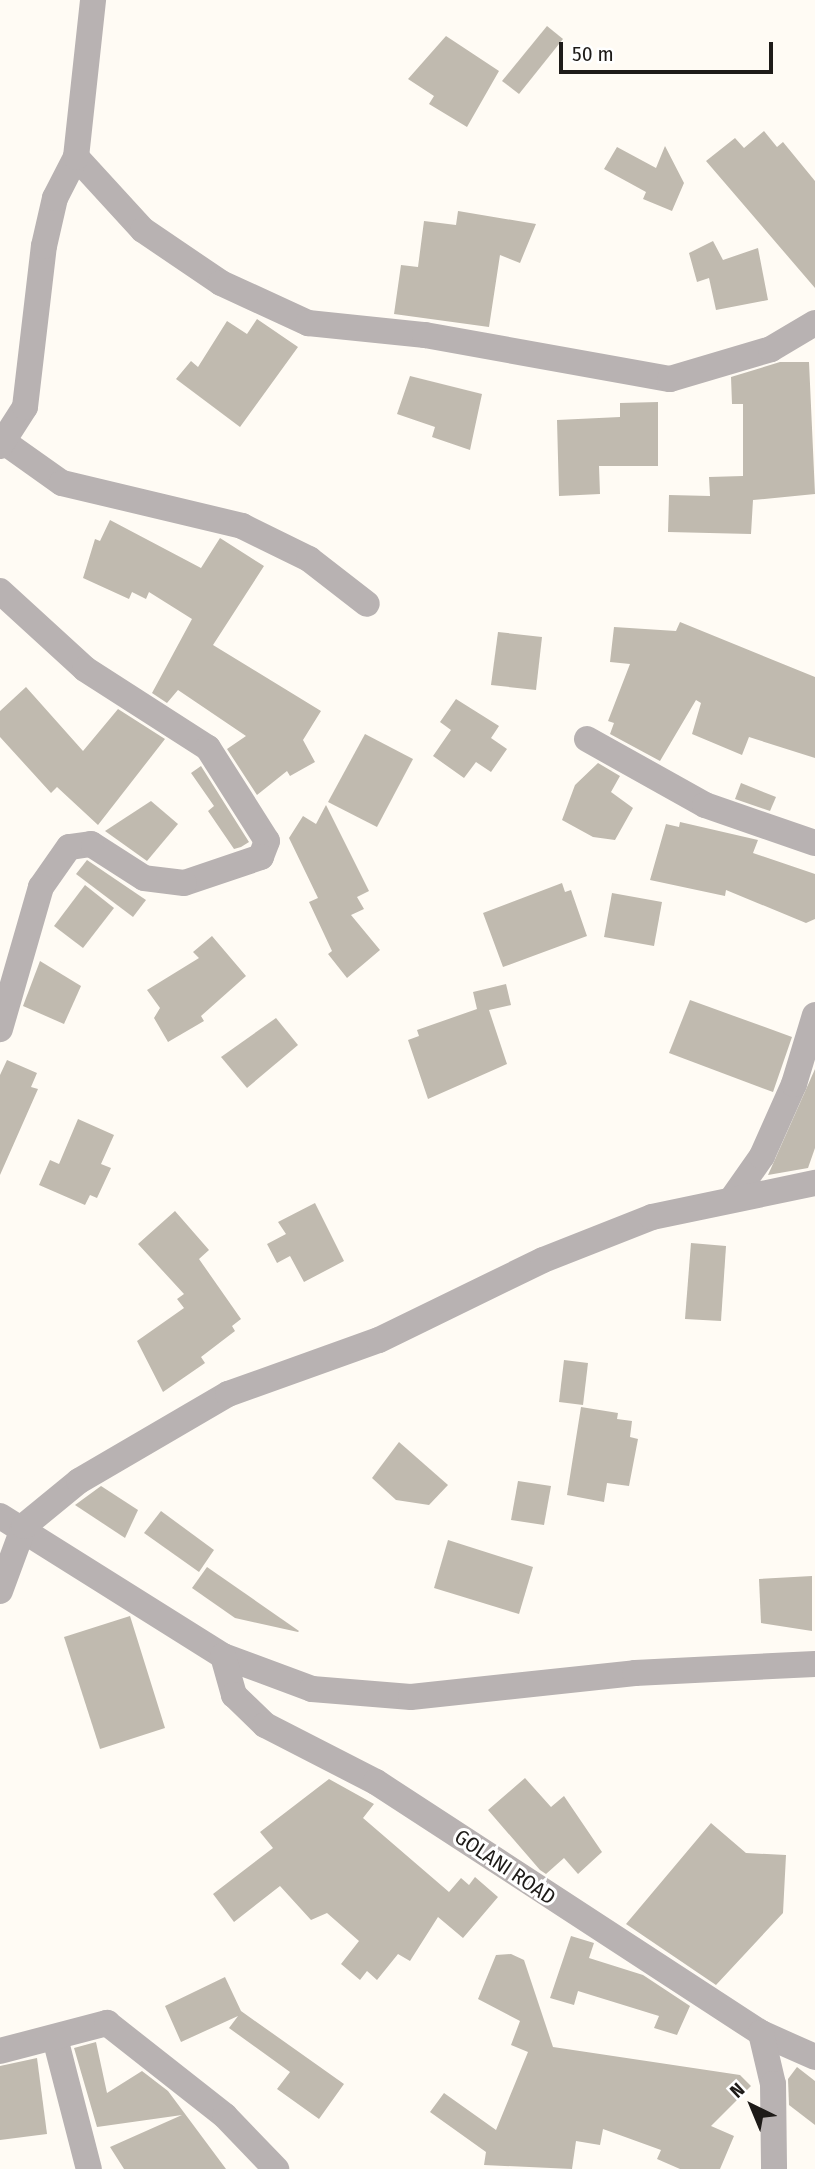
<!DOCTYPE html>
<style>
body{margin:0}
#map{position:relative;width:815px;height:2169px;overflow:hidden;background:#fffbf4;font-family:"Fira Sans Condensed",sans-serif}
div>[style]{position:absolute}
[style*='--x']{left:calc(var(--x)*1px);top:calc(var(--y)*1px);width:calc(var(--w)*1px);rotate:calc(var(--a)*1deg)}
.building>*{inset:0;background:#c0baaf}
.minor>*{height:26px;margin:-13px;padding:0 13px;transform-origin:13px;border-radius:13px;background:#b8b2b2}
span{translate:-50% -50%;white-space:nowrap;text-align:center;line-height:1.15;-webkit-text-stroke:6px #fff;paint-order:stroke}
.street-label{font-size:21px;color:#1e1b18}
.north{position:absolute;left:717px;top:2071px;width:70px;height:70px;-webkit-text-stroke:5px #fff;paint-order:stroke;rotate:317deg;font-size:19px;font-weight:700;line-height:28px;text-align:center;color:#1e1b18}
.north::after{content:'';display:block;margin:auto;width:24px;height:32px;background:#1e1b18;clip-path:polygon(50% 0,100% 100%,50% 72%,0 100%)}
.scale{position:absolute;left:559px;top:42px;width:214px;height:32px;box-sizing:border-box;border:4px solid #1e1b18;border-top:0;padding-left:9px;font-size:21px;line-height:24px;white-space:nowrap;color:#1e1b18;-webkit-text-stroke:5px #fff;paint-order:stroke}
</style>
<div id="map">
<div class="building">
<i style="clip-path:polygon(547px 26px,563px 39px,519px 94px,502px 81px)"></i>
<i style="clip-path:polygon(446px 36px,499px 71px,467px 127px,429px 104px,434px 96px,408px 79px)"></i>
<i style="clip-path:polygon(764px 131px,777px 147px,783px 142px,815px 181px,815px 288px,706px 161px,735px 138px,744px 148px)"></i>
<i style="clip-path:polygon(665px 146px,684px 183px,672px 211px,643px 199px,646px 192px,604px 169px,617px 147px,656px 168px)"></i>
<i style="clip-path:polygon(458px 211px,536px 224px,520px 263px,500px 255px,489px 327px,394px 314px,401px 265px,418px 267px,424px 221px,456px 225px)"></i>
<i style="clip-path:polygon(713px 241px,723px 260px,758px 248px,768px 300px,716px 310px,709px 278px,697px 282px,689px 253px)"></i>
<i style="clip-path:polygon(257px 319px,298px 347px,240px 427px,176px 379px,191px 361px,198px 367px,227px 321px,247px 334px)"></i>
<i style="clip-path:polygon(780px 362px,809px 362px,815px 494px,753px 500px,751px 534px,668px 532px,669px 495px,710px 496px,709px 477px,743px 476px,743px 404px,732px 404px,731px 377px)"></i>
<i style="clip-path:polygon(410px 376px,482px 394px,470px 450px,432px 437px,435px 427px,397px 414px)"></i>
<i style="clip-path:polygon(658px 402px,658px 466px,599px 466px,600px 494px,559px 496px,557px 420px,620px 417px,620px 403px)"></i>
<i style="clip-path:polygon(110px 520px,201px 568px,220px 538px,264px 566px,213px 645px,321px 711px,303px 740px,315px 762px,290px 776px,287px 771px,257px 795px,227px 749px,246px 736px,178px 690px,167px 703px,152px 693px,192px 619px,149px 592px,146px 599px,132px 592px,129px 599px,83px 578px,95px 539px,100px 541px)"></i>
<i style="clip-path:polygon(680px 622px,815px 677px,815px 758px,749px 737px,742px 755px,692px 734px,701px 703px,696px 700px,660px 761px,610px 734px,614px 723px,608px 721px,630px 664px,610px 662px,614px 627px,676px 631px)"></i>
<i style="clip-path:polygon(498px 632px,542px 637px,536px 690px,491px 685px)"></i>
<i style="clip-path:polygon(26px 687px,83px 751px,118px 709px,165px 739px,98px 825px,57px 787px,51px 793px,0 737px,0 711px)"></i>
<i style="clip-path:polygon(456px 699px,499px 726px,491px 738px,507px 749px,491px 772px,476px 762px,464px 778px,433px 756px,451px 730px,440px 722px)"></i>
<i style="clip-path:polygon(365px 734px,413px 759px,377px 827px,328px 802px)"></i>
<i style="clip-path:polygon(598px 763px,620px 776px,611px 792px,633px 808px,615px 840px,593px 837px,562px 820px,575px 785px)"></i>
<i style="clip-path:polygon(201px 766px,249px 842px,241px 847px,234px 849px,208px 811px,214px 806px,191px 773px)"></i>
<i style="clip-path:polygon(741px 783px,776px 797px,770px 811px,735px 799px)"></i>
<i style="clip-path:polygon(151px 801px,178px 824px,147px 861px,105px 831px)"></i>
<i style="clip-path:polygon(326px 805px,369px 891px,357px 897px,364px 909px,351px 915px,380px 950px,347px 978px,328px 954px,332px 951px,309px 902px,318px 898px,289px 838px,303px 816px,316px 824px)"></i>
<i style="clip-path:polygon(680px 822px,758px 840px,753px 853px,815px 874px,815px 919px,806px 923px,726px 890px,725px 896px,650px 880px,666px 824px,679px 827px)"></i>
<i style="clip-path:polygon(87px 860px,146px 900px,133px 917px,76px 874px)"></i>
<i style="clip-path:polygon(562px 883px,565px 892px,571px 890px,587px 936px,503px 967px,483px 913px)"></i>
<i style="clip-path:polygon(85px 885px,114px 908px,83px 948px,54px 926px)"></i>
<i style="clip-path:polygon(612px 893px,662px 902px,654px 946px,604px 937px)"></i>
<i style="clip-path:polygon(212px 936px,246px 976px,201px 1016px,204px 1021px,168px 1042px,154px 1018px,160px 1008px,147px 990px,199px 958px,193px 952px)"></i>
<i style="clip-path:polygon(40px 961px,81px 986px,64px 1024px,23px 1006px)"></i>
<i style="clip-path:polygon(506px 984px,511px 1005px,489px 1010px,507px 1064px,428px 1099px,408px 1040px,419px 1036px,417px 1030px,477px 1009px,473px 992px)"></i>
<i style="clip-path:polygon(690px 1000px,792px 1037px,773px 1092px,669px 1053px)"></i>
<i style="clip-path:polygon(276px 1018px,298px 1045px,247px 1088px,221px 1057px)"></i>
<i style="clip-path:polygon(7px 1060px,37px 1073px,31px 1087px,38px 1089px,0 1175px,0 1075px)"></i>
<i style="clip-path:polygon(815px 1069px,815px 1148px,808px 1168px,768px 1175px)"></i>
<i style="clip-path:polygon(78px 1119px,114px 1135px,101px 1164px,111px 1168px,97px 1198px,90px 1195px,85px 1205px,39px 1185px,50px 1160px,59px 1164px)"></i>
<i style="clip-path:polygon(315px 1203px,344px 1261px,304px 1282px,290px 1256px,277px 1263px,267px 1244px,286px 1234px,278px 1222px)"></i>
<i style="clip-path:polygon(175px 1211px,209px 1250px,199px 1259px,241px 1319px,232px 1326px,235px 1331px,201px 1357px,205px 1363px,163px 1392px,137px 1341px,184px 1308px,177px 1299px,184px 1294px,138px 1244px)"></i>
<i style="clip-path:polygon(691px 1243px,726px 1246px,721px 1321px,685px 1319px)"></i>
<i style="clip-path:polygon(564px 1360px,588px 1363px,583px 1405px,559px 1402px)"></i>
<i style="clip-path:polygon(581px 1407px,618px 1413px,617px 1419px,632px 1421px,630px 1437px,638px 1439px,629px 1486px,607px 1483px,604px 1502px,567px 1495px)"></i>
<i style="clip-path:polygon(399px 1442px,448px 1485px,429px 1505px,396px 1500px,372px 1478px)"></i>
<i style="clip-path:polygon(518px 1481px,551px 1486px,544px 1525px,511px 1520px)"></i>
<i style="clip-path:polygon(101px 1486px,138px 1510px,125px 1538px,75px 1505px)"></i>
<i style="clip-path:polygon(161px 1511px,214px 1550px,199px 1572px,144px 1533px)"></i>
<i style="clip-path:polygon(448px 1540px,533px 1567px,519px 1614px,434px 1588px)"></i>
<i style="clip-path:polygon(207px 1567px,299px 1631px,298px 1632px,235px 1618px,192px 1588px)"></i>
<i style="clip-path:polygon(812px 1576px,812px 1631px,761px 1623px,759px 1579px)"></i>
<i style="clip-path:polygon(130px 1616px,165px 1728px,100px 1749px,64px 1637px)"></i>
<i style="clip-path:polygon(525px 1778px,551px 1807px,564px 1796px,602px 1852px,578px 1874px,564px 1858px,546px 1874px,540px 1870px,488px 1810px)"></i>
<i style="clip-path:polygon(329px 1779px,374px 1804px,363px 1818px,449px 1892px,461px 1878px,469px 1885px,475px 1877px,498px 1897px,463px 1938px,438px 1917px,410px 1961px,398px 1954px,377px 1980px,367px 1971px,360px 1980px,341px 1964px,359px 1941px,327px 1913px,311px 1920px,280px 1886px,234px 1922px,213px 1894px,273px 1848px,260px 1832px)"></i>
<i style="clip-path:polygon(711px 1823px,746px 1853px,786px 1855px,783px 1913px,716px 1985px,626px 1924px)"></i>
<i style="clip-path:polygon(571px 1936px,594px 1943px,589px 1958px,643px 1975px,690px 2006px,677px 2035px,654px 2028px,659px 2016px,578px 1991px,574px 2005px,550px 1998px)"></i>
<i style="clip-path:polygon(511px 1954px,524px 1960px,553px 2047px,740px 2075px,751px 2086px,711px 2126px,734px 2136px,720px 2169px,680px 2169px,657px 2159px,661px 2150px,603px 2129px,600px 2145px,576px 2141px,572px 2169px,484px 2165px,486px 2152px,430px 2112px,444px 2093px,496px 2130px,528px 2052px,511px 2045px,520px 2021px,478px 1999px,496px 1955px)"></i>
<i style="clip-path:polygon(225px 1977px,241px 2011px,344px 2084px,319px 2119px,277px 2089px,290px 2072px,229px 2028px,238px 2016px,181px 2042px,165px 2006px)"></i>
<i style="clip-path:polygon(96px 2042px,107px 2093px,142px 2071px,168px 2091px,226px 2169px,124px 2169px,110px 2147px,182px 2115px,97px 2127px,74px 2048px)"></i>
<i style="clip-path:polygon(37px 2058px,47px 2134px,0 2140px,0 2066px)"></i>
<i style="clip-path:polygon(797px 2067px,815px 2081px,815px 2125px,789px 2105px,788px 2079px)"></i>
</div>
<div class="minor">
<i style="--x:76;--y:157;--w:99;--a:47.5"></i>
<i style="--x:143;--y:230;--w:94;--a:34.2"></i>
<i style="--x:221;--y:283;--w:96;--a:24.7"></i>
<i style="--x:308;--y:323;--w:118;--a:5.9"></i>
<i style="--x:425;--y:335;--w:249;--a:10.2"></i>
<i style="--x:670;--y:379;--w:105;--a:-16.5"></i>
<i style="--x:771;--y:349;--w:51;--a:-30.6"></i>
<i style="--x:4;--y:442;--w:71;--a:35.3"></i>
<i style="--x:62;--y:483;--w:185;--a:13.4"></i>
<i style="--x:242;--y:526;--w:75;--a:26.2"></i>
<i style="--x:309;--y:559;--w:73;--a:37.8"></i>
<i style="--x:0;--y:446;--w:46;--a:-57.3"></i>
<i style="--x:25;--y:407;--w:162;--a:-83.3"></i>
<i style="--x:44;--y:246;--w:49;--a:-77.1"></i>
<i style="--x:55;--y:198;--w:46;--a:-62.9"></i>
<i style="--x:76;--y:157;--w:158;--a:-83.8"></i>
<i style="--x:0;--y:591;--w:115;--a:42.5"></i>
<i style="--x:85;--y:669;--w:146;--a:32.7"></i>
<i style="--x:208;--y:748;--w:110;--a:57.6"></i>
<i style="--x:267;--y:841;--w:17;--a:111"></i>
<i style="--x:261;--y:857;--w:81;--a:161.3"></i>
<i style="--x:184;--y:883;--w:40;--a:-172.9"></i>
<i style="--x:144;--y:878;--w:63;--a:-147.3"></i>
<i style="--x:91;--y:844;--w:22;--a:172"></i>
<i style="--x:69;--y:847;--w:49;--a:125"></i>
<i style="--x:41;--y:887;--w:148;--a:106.1"></i>
<i style="--x:587;--y:739;--w:135;--a:29.2"></i>
<i style="--x:705;--y:805;--w:116;--a:19.1"></i>
<i style="--x:734;--y:1196;--w:49;--a:-55"></i>
<i style="--x:762;--y:1156;--w:79;--a:-66"></i>
<i style="--x:794;--y:1084;--w:72;--a:-73.1"></i>
<i style="--x:0;--y:1516;--w:263;--a:32.1"></i>
<i style="--x:223;--y:1656;--w:95;--a:20.3"></i>
<i style="--x:312;--y:1689;--w:99;--a:4.6"></i>
<i style="--x:411;--y:1697;--w:225;--a:-6.1"></i>
<i style="--x:635;--y:1673;--w:180;--a:-2.9"></i>
<i style="--x:0;--y:1591;--w:69;--a:-69.7"></i>
<i style="--x:24;--y:1526;--w:71;--a:-39.3"></i>
<i style="--x:79;--y:1481;--w:173;--a:-30.3"></i>
<i style="--x:228;--y:1394;--w:160;--a:-19.7"></i>
<i style="--x:379;--y:1340;--w:182;--a:-26"></i>
<i style="--x:543;--y:1260;--w:117;--a:-21.5"></i>
<i style="--x:652;--y:1217;--w:167;--a:-11.8"></i>
<i style="--x:223;--y:1656;--w:41;--a:74.2"></i>
<i style="--x:234;--y:1695;--w:43;--a:44.1"></i>
<i style="--x:265;--y:1725;--w:125;--a:27.2"></i>
<i style="--x:376;--y:1782;--w:460;--a:33.1"></i>
<i style="--x:761;--y:2033;--w:59;--a:24"></i>
<i style="--x:761;--y:2033;--w:52;--a:76.8"></i>
<i style="--x:773;--y:2084;--w:85;--a:89.3"></i>
<i style="--x:55;--y:2038;--w:135;--a:75.5"></i>
<i style="--x:0;--y:2051;--w:111;--a:-14.7"></i>
<i style="--x:107;--y:2023;--w:150;--a:38.2"></i>
<i style="--x:225;--y:2116;--w:74;--a:46.1"></i>
</div>
<div class="street-label">
<span style="left:505px;top:1867px;rotate:34deg">GOLANI ROAD</span>
</div>
<div class="north">N</div>
<div class="scale">50 m</div>
</div>
